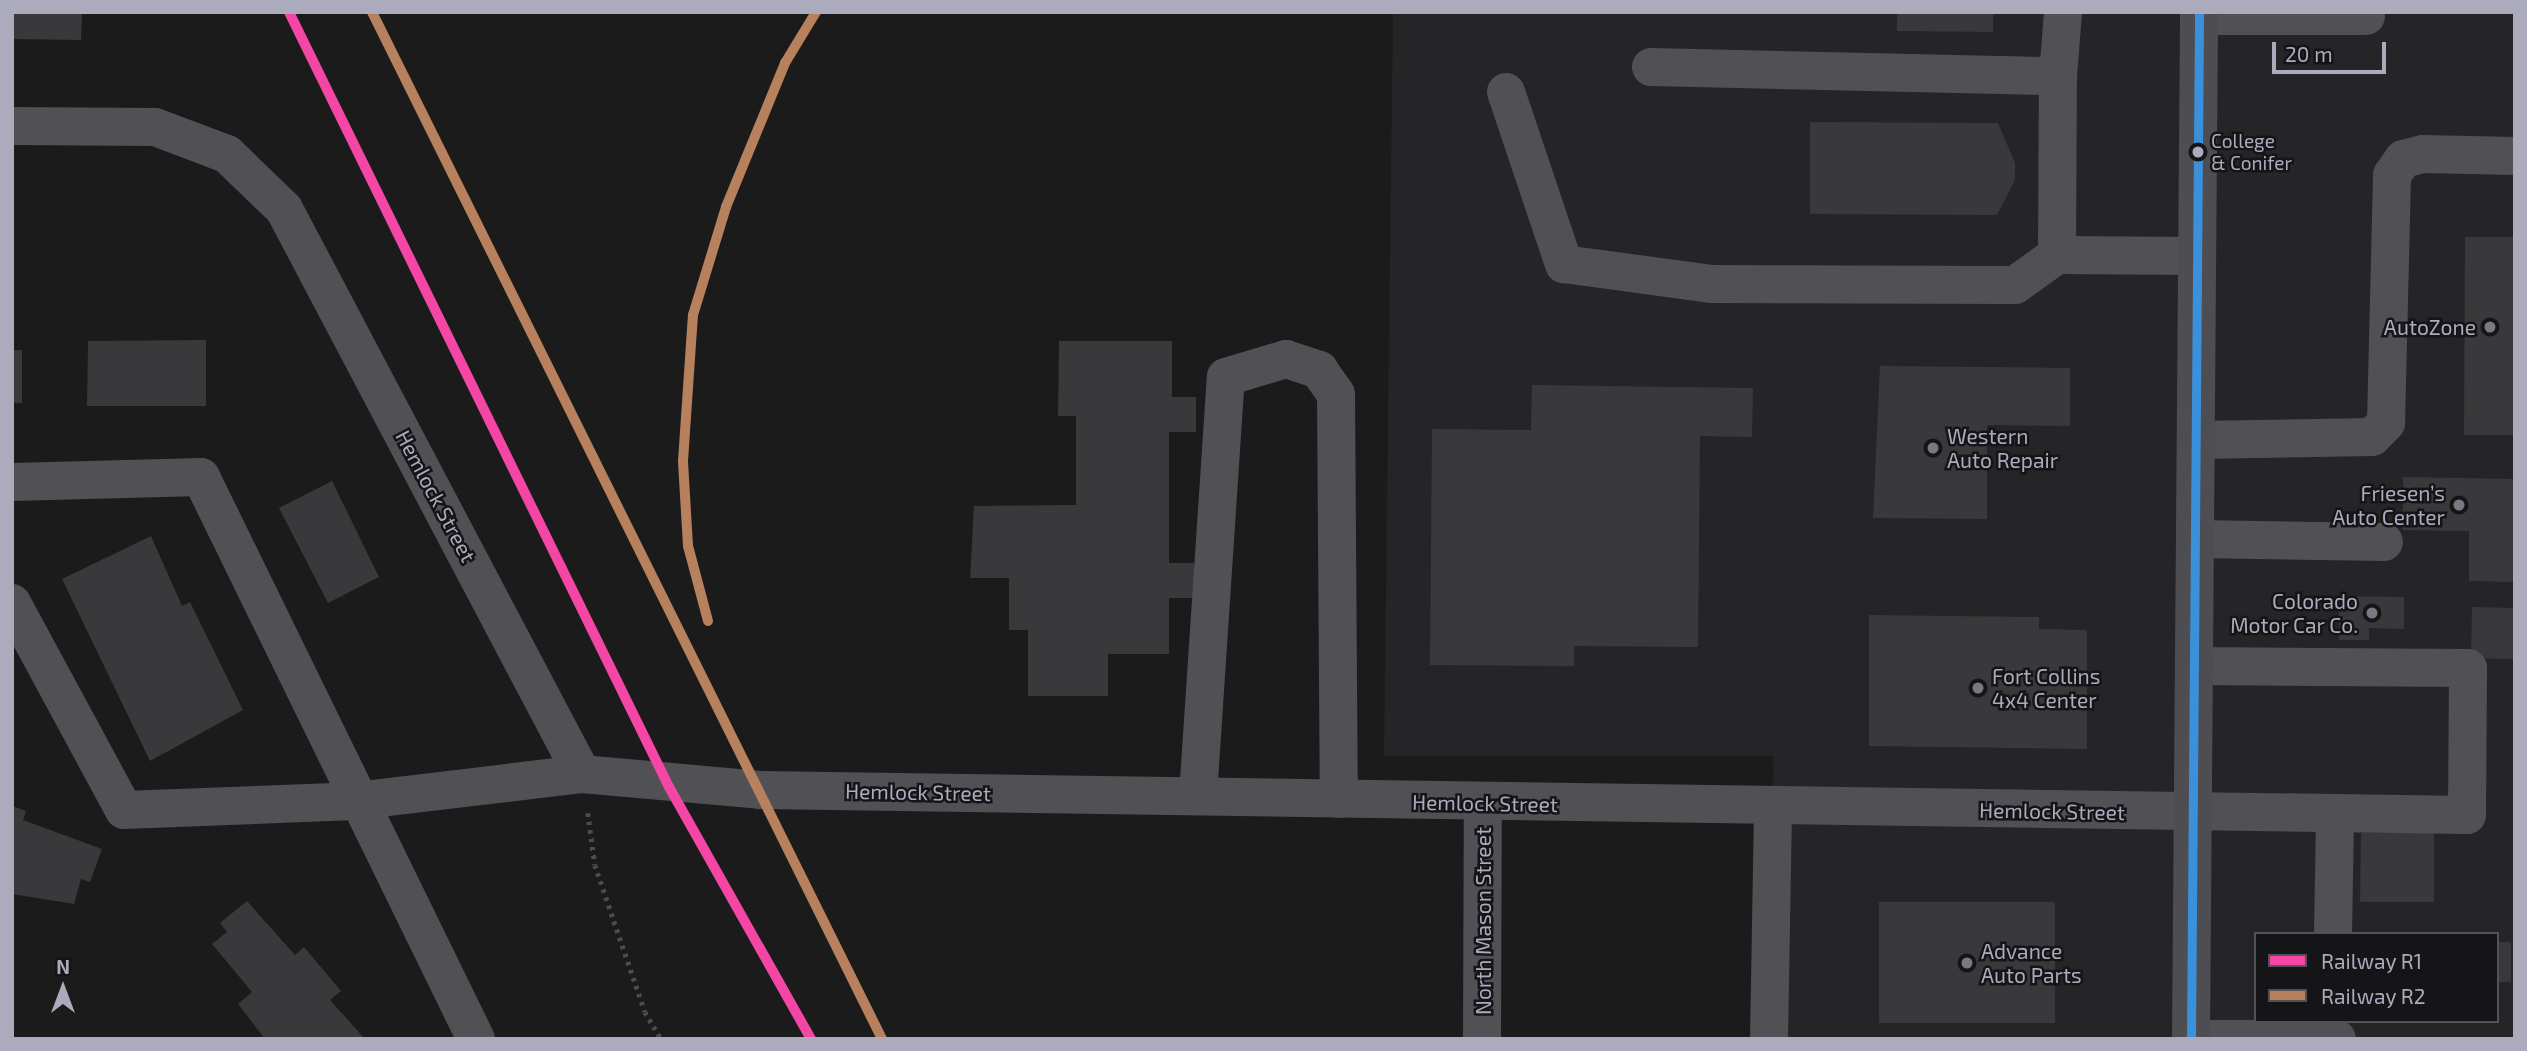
<!DOCTYPE html>
<meta charset="utf-8">
<style>
body{margin:0}
#map{position:relative;width:2527px;height:1051px;overflow:hidden;background:#1b1b1b;font-family:"Exo 2",sans-serif}
div>[style]{position:absolute}
[style*='--x']{left:calc(var(--x)*1px);top:calc(var(--y)*1px);width:calc(var(--w)*1px);rotate:calc(var(--a)*1deg)}
.built>*{inset:0;background:#252527}
.building>*{inset:0;background:#39383a}
.path>*{height:4.5px;margin-top:-2.25px;transform-origin:0;background:repeating-linear-gradient(90deg,#4c4c50 0 3.5px,transparent 0 8.5px)}
.minor>*{height:38px;margin:-19px;padding:0 19px;transform-origin:19px;border-radius:19px;background:#515155}
.highway>*{height:38px;margin:-19px;padding:0 19px;transform-origin:19px;border-radius:19px;background:#4e4d51}
.bus-1>*{height:9px;margin:-4.5px;padding:0 4.5px;transform-origin:4.5px;border-radius:4.5px;background:#3a90db}
.rail-1>*{height:10px;margin:-5px;padding:0 5px;transform-origin:5px;border-radius:5px;background:#f346a5}
.rail-2>*{height:10px;margin:-5px;padding:0 5px;transform-origin:5px;border-radius:5px;background:#b6815c}
.dots>*{width:19px;height:19px;translate:-50% -50%;box-sizing:border-box;border:4px solid #151517;border-radius:50%}
span{translate:-50% -50%;white-space:nowrap;text-align:center;line-height:1.15;-webkit-text-stroke:5px #151517;paint-order:stroke}
.bus-label{font-size:19px;color:#ababbd}
.left{translate:0 -50%;text-align:left}
.poi-label{font-size:21px;color:#ababbd}
.right{translate:-100% -50%;text-align:right}
.street-label{font-size:21px;color:#ababbd}
.frame{position:absolute;inset:0;border:14px solid #ababbd;pointer-events:none}
.legend{position:absolute;left:2254px;top:932px;width:245px;height:91px;box-sizing:border-box;background:#151517;border:2px solid #515159;margin:0;padding:9px 12px;list-style:none;font-size:21px;color:#ababbd}
.legend li{display:flex;align-items:center;gap:14px;height:35px}
.legend b{width:35px;border:2px solid #515159}
.north{position:absolute;left:28px;top:953px;width:70px;height:70px;-webkit-text-stroke:5px #151517;paint-order:stroke;rotate:0deg;font-size:19px;font-weight:700;line-height:28px;text-align:center;color:#ababbd}
.north::after{content:'';display:block;margin:auto;width:24px;height:32px;background:#ababbd;clip-path:polygon(50% 0,100% 100%,50% 72%,0 100%)}
.scale{position:absolute;left:2272px;top:42px;width:114px;height:32px;box-sizing:border-box;border:4px solid #ababbd;border-top:0;padding-left:9px;font-size:21px;line-height:24px;white-space:nowrap;color:#ababbd;-webkit-text-stroke:5px #151517;paint-order:stroke}
</style>
<div id="map">
<div class="built">
<div style="clip-path:polygon(evenodd,1393px 12px,2515px 12px,2515px 1039px,1772px 1039px,1773px 756px,1384px 756px,1393px 12px,2256px 934px,2497px 934px,2497px 1021px,2256px 1021px,2256px 934px)"></div>
</div>
<div class="building">
<div style="clip-path:polygon(12px 12px,82px 12px,81px 40px,12px 39px)"></div>
<div style="clip-path:polygon(1897px 12px,1993px 12px,1993px 32px,1897px 31px)"></div>
<div style="clip-path:polygon(1810px 122px,1998px 123px,2015px 163px,2015px 180px,1997px 215px,1810px 214px)"></div>
<div style="clip-path:polygon(2465px 237px,2515px 237px,2515px 435px,2464px 435px)"></div>
<div style="clip-path:polygon(206px 340px,206px 406px,87px 406px,88px 341px)"></div>
<div style="clip-path:polygon(1059px 341px,1172px 341px,1172px 397px,1196px 397px,1196px 432px,1169px 432px,1169px 563px,1194px 563px,1194px 598px,1169px 598px,1169px 654px,1108px 654px,1108px 696px,1028px 696px,1028px 630px,1009px 630px,1009px 578px,970px 578px,974px 506px,1076px 505px,1076px 416px,1058px 416px)"></div>
<div style="clip-path:polygon(12px 350px,22px 350px,22px 403px,12px 403px)"></div>
<div style="clip-path:polygon(1880px 366px,2070px 368px,2070px 426px,1987px 425px,1987px 519px,1873px 518px)"></div>
<div style="clip-path:polygon(1532px 385px,1753px 388px,1752px 437px,1700px 436px,1698px 647px,1574px 646px,1574px 666px,1430px 665px,1432px 429px,1531px 430px)"></div>
<div style="clip-path:polygon(2403px 477px,2515px 479px,2515px 582px,2469px 581px,2469px 531px,2403px 530px)"></div>
<div style="clip-path:polygon(332px 481px,379px 577px,328px 603px,279px 508px)"></div>
<div style="clip-path:polygon(151px 536px,182px 606px,190px 602px,243px 710px,150px 761px,62px 579px)"></div>
<div style="clip-path:polygon(2339px 596px,2404px 597px,2404px 629px,2369px 628px,2369px 640px,2339px 640px)"></div>
<div style="clip-path:polygon(2472px 607px,2515px 608px,2515px 659px,2471px 658px)"></div>
<div style="clip-path:polygon(1869px 615px,2039px 617px,2039px 629px,2087px 630px,2087px 749px,1869px 746px)"></div>
<div style="clip-path:polygon(12px 806px,26px 811px,23px 820px,102px 849px,90px 882px,81px 879px,74px 904px,12px 894px)"></div>
<div style="clip-path:polygon(2361px 833px,2434px 833px,2434px 902px,2360px 902px)"></div>
<div style="clip-path:polygon(247px 901px,295px 955px,304px 947px,341px 991px,330px 1000px,365px 1039px,265px 1039px,238px 1004px,252px 992px,212px 944px,227px 932px,220px 923px)"></div>
<div style="clip-path:polygon(1879px 902px,2055px 902px,2055px 1023px,1879px 1023px)"></div>
<div style="clip-path:polygon(2497px 942px,2511px 942px,2511px 982px,2497px 982px)"></div>
</div>
<div class="path">
<div style="--x:588;--y:813;--w:52;--a:82.3"></div>
<div style="--x:595;--y:865;--w:155;--a:71.2"></div>
<div style="--x:645;--y:1012;--w:31;--a:59"></div>
</div>
<div class="minor">
<div style="--x:2199;--y:16;--w:167;--a:0"></div>
<div style="--x:1651;--y:67;--w:407;--a:1.3"></div>
<div style="--x:2058;--y:76;--w:64;--a:-85.5"></div>
<div style="--x:1506;--y:92;--w:182;--a:71.4"></div>
<div style="--x:1564;--y:264;--w:148;--a:7.7"></div>
<div style="--x:1711;--y:284;--w:304;--a:0.2"></div>
<div style="--x:2015;--y:285;--w:52;--a:-35.5"></div>
<div style="--x:2057;--y:255;--w:179;--a:-89.7"></div>
<div style="--x:12;--y:126;--w:143;--a:0.4"></div>
<div style="--x:155;--y:127;--w:77;--a:20.6"></div>
<div style="--x:227;--y:154;--w:79;--a:44"></div>
<div style="--x:284;--y:209;--w:639;--a:62.19"></div>
<div style="--x:2057;--y:255;--w:140;--a:0.4"></div>
<div style="--x:2196;--y:440;--w:176;--a:-1"></div>
<div style="--x:2372;--y:437;--w:20;--a:-45"></div>
<div style="--x:2386;--y:423;--w:248;--a:-88.6"></div>
<div style="--x:2392;--y:175;--w:19;--a:-55"></div>
<div style="--x:2403;--y:159;--w:21;--a:-14"></div>
<div style="--x:2423;--y:154;--w:92;--a:1.2"></div>
<div style="--x:12;--y:482;--w:189;--a:-1.5"></div>
<div style="--x:201;--y:477;--w:626;--a:63.93"></div>
<div style="--x:2195;--y:539;--w:189;--a:0.9"></div>
<div style="--x:12;--y:603;--w:235;--a:61.6"></div>
<div style="--x:124;--y:810;--w:231;--a:-2.2"></div>
<div style="--x:355;--y:801;--w:229;--a:-6.8"></div>
<div style="--x:582;--y:774;--w:179;--a:5.1"></div>
<div style="--x:760;--y:790;--w:1707;--a:0.84"></div>
<div style="--x:2467;--y:815;--w:147;--a:-89.6"></div>
<div style="--x:2468;--y:668;--w:274;--a:-179.6"></div>
<div style="--x:1198;--y:796;--w:420;--a:-86.2"></div>
<div style="--x:1226;--y:377;--w:63;--a:-16.7"></div>
<div style="--x:1286;--y:359;--w:35;--a:18"></div>
<div style="--x:1319;--y:370;--w:29;--a:55"></div>
<div style="--x:1336;--y:394;--w:405;--a:89.6"></div>
<div style="--x:2333;--y:934;--w:119;--a:-89"></div>
<div style="--x:1482;--y:1039;--w:235;--a:-89.8"></div>
<div style="--x:1769;--y:1039;--w:231;--a:-89"></div>
<div style="--x:2191;--y:1039;--w:146;--a:0"></div>
</div>
<div class="highway">
<div style="--x:2191;--y:1039;--w:1027;--a:-89.55"></div>
</div>
<div class="bus-1">
<div style="--x:2191;--y:1039;--w:1027;--a:-89.55"></div>
</div>
<div class="rail-1">
<div style="--x:289;--y:12;--w:863;--a:63.88"></div>
<div style="--x:669;--y:787;--w:289;--a:60.6"></div>
</div>
<div class="rail-2">
<div style="--x:372;--y:12;--w:1147;--a:63.59"></div>
<div style="--x:708;--y:621;--w:78;--a:-104.9"></div>
<div style="--x:688;--y:546;--w:85;--a:-93.4"></div>
<div style="--x:683;--y:461;--w:146;--a:-86.1"></div>
<div style="--x:693;--y:315;--w:113;--a:-73"></div>
<div style="--x:726;--y:207;--w:156;--a:-67.7"></div>
<div style="--x:785;--y:63;--w:60;--a:-58.7"></div>
</div>
<div class="dots">
<div style="left:2198px;top:152px;background:#ababbd"></div>
<div style="left:2490px;top:327px;background:#797984"></div>
<div style="left:1933px;top:448px;background:#797984"></div>
<div style="left:2459px;top:505px;background:#797984"></div>
<div style="left:2372px;top:613px;background:#797984"></div>
<div style="left:1978px;top:688px;background:#797984"></div>
<div style="left:1967px;top:963px;background:#797984"></div>
</div>
<div class="bus-label">
<span class="left" style="left:2211px;top:152px">College<br>&amp; Conifer</span>
</div>
<div class="poi-label">
<span class="right" style="left:2476px;top:327px">AutoZone</span>
<span class="left" style="left:1947px;top:448px">Western<br>Auto Repair</span>
<span class="right" style="left:2445px;top:505px">Friesen’s<br>Auto Center</span>
<span class="right" style="left:2358px;top:613px">Colorado<br>Motor Car Co.</span>
<span class="left" style="left:1992px;top:688px">Fort Collins<br>4x4 Center</span>
<span class="left" style="left:1981px;top:963px">Advance<br>Auto Parts</span>
</div>
<div class="street-label">
<span style="left:436px;top:496px;rotate:62deg">Hemlock Street</span>
<span style="left:918px;top:792px;rotate:1deg">Hemlock Street</span>
<span style="left:1485px;top:803px;rotate:1deg">Hemlock Street</span>
<span style="left:2052px;top:811px;rotate:1deg">Hemlock Street</span>
<span style="left:1483px;top:921px;rotate:-90deg">North Mason Street</span>
</div>
<div class="frame"></div>
<ul class="legend">
<li><b style="height:9px;background:#f346a5"></b>Railway R1</li>
<li><b style="height:9px;background:#b6815c"></b>Railway R2</li>
</ul>
<div class="north">N</div>
<div class="scale">20 m</div>
</div>
